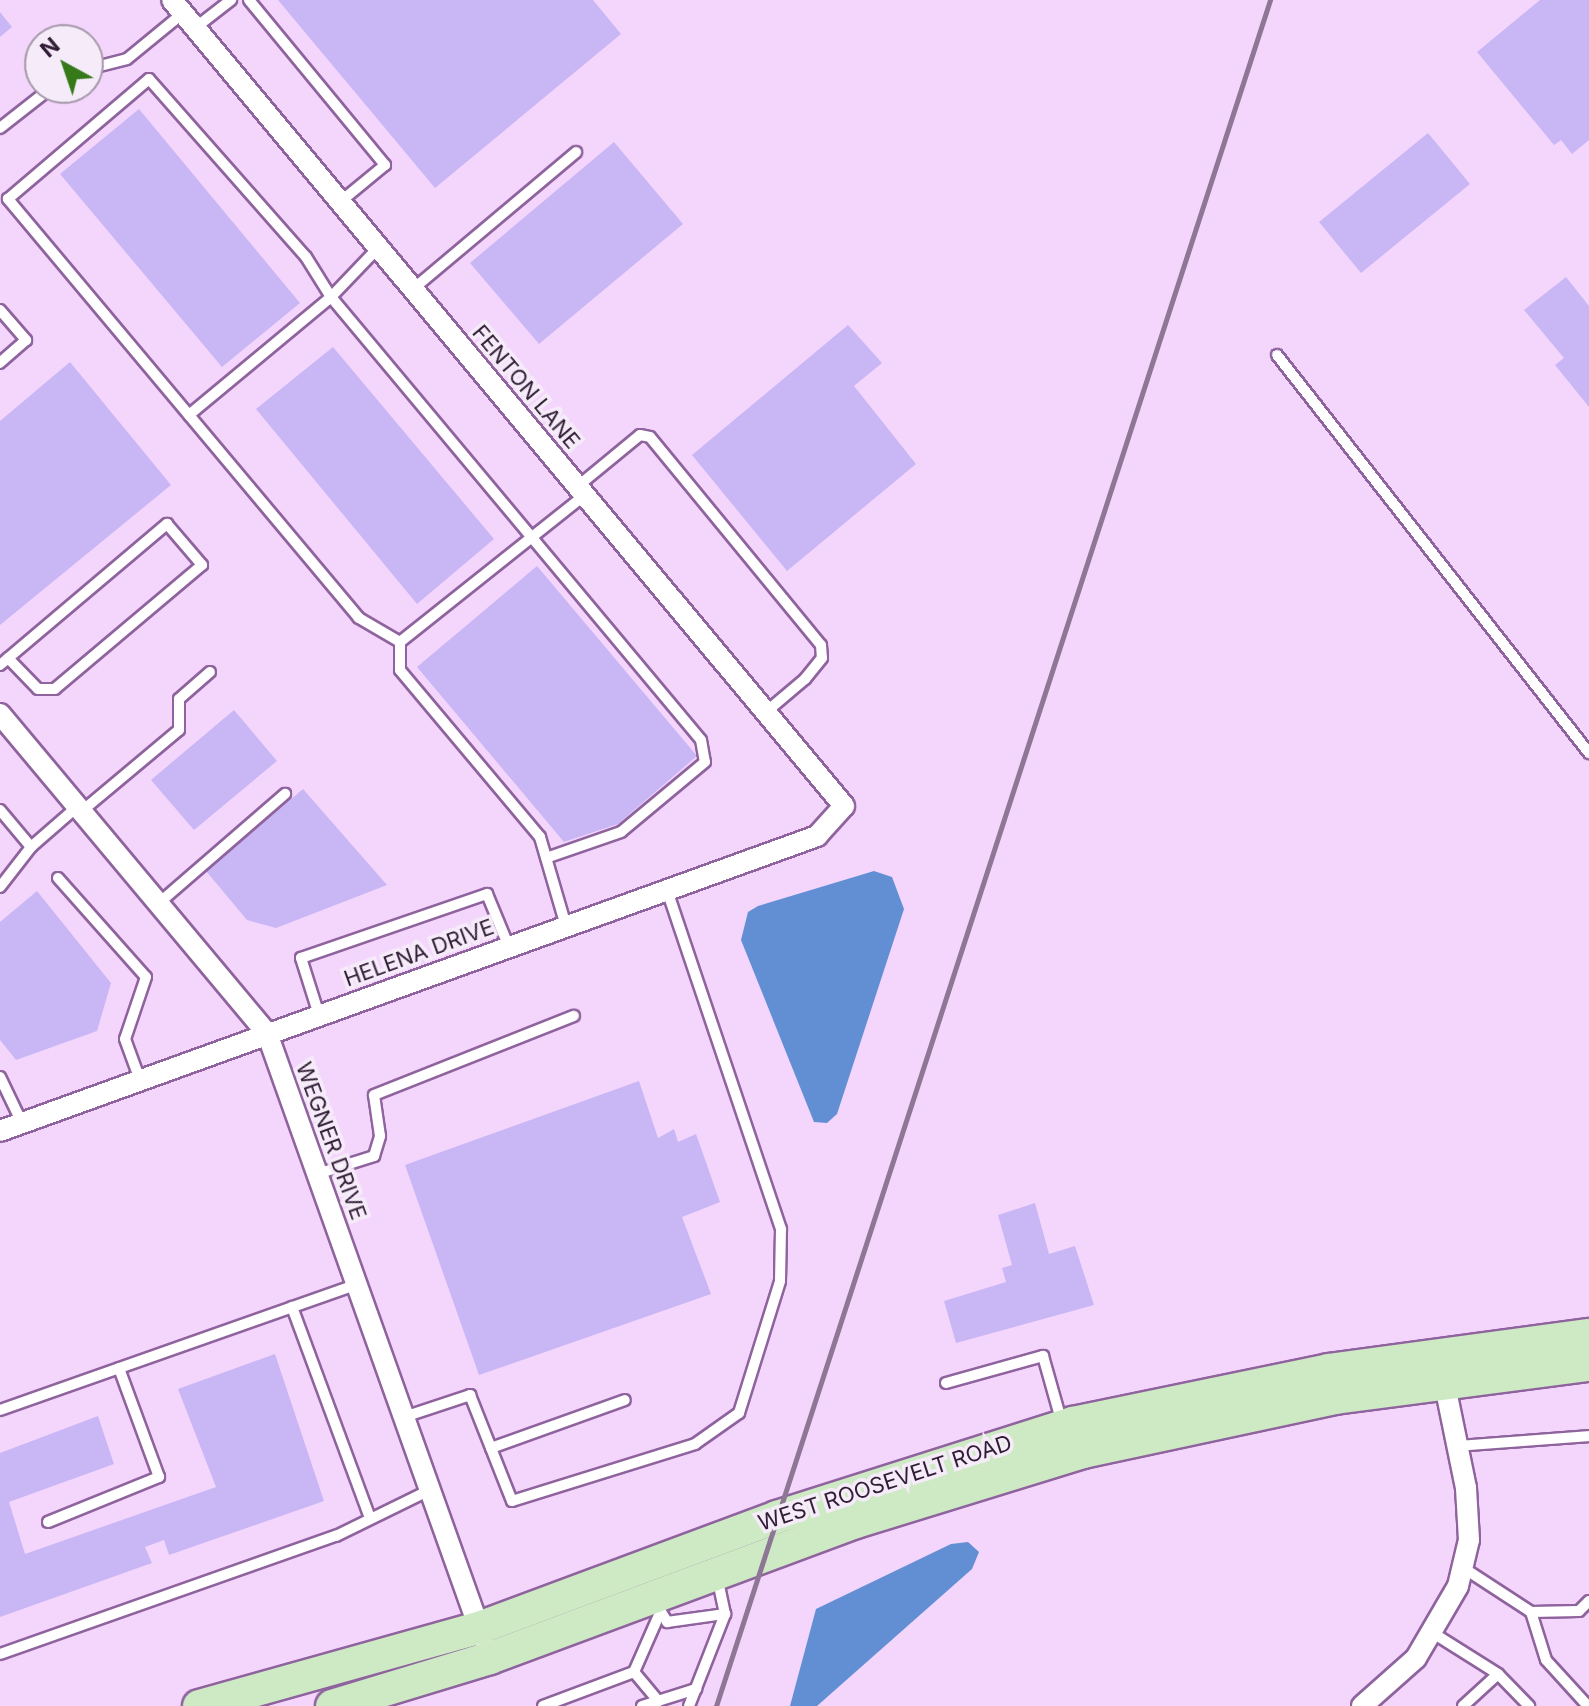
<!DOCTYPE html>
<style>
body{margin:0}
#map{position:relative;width:1589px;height:1706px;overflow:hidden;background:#f4d6fd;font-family:Inter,sans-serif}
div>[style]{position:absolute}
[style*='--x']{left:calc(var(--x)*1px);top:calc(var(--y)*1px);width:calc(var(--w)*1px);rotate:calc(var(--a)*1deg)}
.water>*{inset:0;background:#628fd3}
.building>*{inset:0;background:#c9b6f5}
.roads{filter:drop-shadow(2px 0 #8f639d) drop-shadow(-2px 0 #8f639d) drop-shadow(0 2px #8f639d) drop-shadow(0 -2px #8f639d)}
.service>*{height:10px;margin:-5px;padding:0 5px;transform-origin:5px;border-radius:5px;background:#fff}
.minor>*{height:20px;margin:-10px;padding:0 10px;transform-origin:10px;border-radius:10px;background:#fff}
.primary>*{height:32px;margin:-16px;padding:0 16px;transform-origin:16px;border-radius:16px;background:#ceeac5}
.rail>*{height:5px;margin:-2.5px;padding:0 2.5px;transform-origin:2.5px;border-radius:2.5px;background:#8e7695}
span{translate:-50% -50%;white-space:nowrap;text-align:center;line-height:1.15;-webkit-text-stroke:7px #f6ecf9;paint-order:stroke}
.street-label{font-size:22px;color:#301d35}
.north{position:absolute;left:24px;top:24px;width:80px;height:80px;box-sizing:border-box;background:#f6ecf9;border:2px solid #a799ab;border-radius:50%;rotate:320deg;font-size:22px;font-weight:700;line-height:32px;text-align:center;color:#301d35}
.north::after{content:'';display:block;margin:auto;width:28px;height:36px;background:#367919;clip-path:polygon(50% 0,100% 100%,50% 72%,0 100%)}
</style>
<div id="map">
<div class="water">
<div style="clip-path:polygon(874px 871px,892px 877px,904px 909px,837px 1114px,827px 1123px,814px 1122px,741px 940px,748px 912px,758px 906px)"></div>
<div style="clip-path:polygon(968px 1542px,979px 1552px,972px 1569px,817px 1706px,790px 1706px,816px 1609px,951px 1544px)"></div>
</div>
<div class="building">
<div style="clip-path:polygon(278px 0,593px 0,621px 34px,435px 188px)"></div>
<div style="clip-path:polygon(1540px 0,1589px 0,1589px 140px,1572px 154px,1561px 140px,1554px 145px,1477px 52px)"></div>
<div style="clip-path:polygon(0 12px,12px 27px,0 37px)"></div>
<div style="clip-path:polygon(139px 109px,300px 303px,222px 367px,60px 174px)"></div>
<div style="clip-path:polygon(1428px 133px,1470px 184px,1361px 273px,1319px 222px)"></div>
<div style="clip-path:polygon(614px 142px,683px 224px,539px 344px,470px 263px)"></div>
<div style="clip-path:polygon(1566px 277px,1589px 306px,1589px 407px,1555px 365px,1564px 358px,1524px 310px)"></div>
<div style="clip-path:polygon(848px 325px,882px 363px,854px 386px,916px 464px,787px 571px,692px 455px)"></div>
<div style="clip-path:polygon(333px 347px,494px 539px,417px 604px,256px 409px)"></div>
<div style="clip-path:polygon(70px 362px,171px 485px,0 625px,0 421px)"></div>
<div style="clip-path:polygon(537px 566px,697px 756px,618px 824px,564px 842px,417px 667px)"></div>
<div style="clip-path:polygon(234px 710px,277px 761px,194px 830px,151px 780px)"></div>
<div style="clip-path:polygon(303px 789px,387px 885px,276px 928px,247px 920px,206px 871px)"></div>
<div style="clip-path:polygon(37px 891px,111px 983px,97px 1031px,16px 1060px,0 1040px,0 922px)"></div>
<div style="clip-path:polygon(639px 1081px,658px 1138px,674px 1129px,678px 1142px,696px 1134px,720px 1202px,682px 1217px,711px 1294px,479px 1375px,405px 1165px)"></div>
<div style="clip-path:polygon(1035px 1203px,1049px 1254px,1075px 1246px,1094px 1305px,956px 1343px,944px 1301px,1006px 1282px,1002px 1268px,1012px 1265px,998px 1215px)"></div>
<div style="clip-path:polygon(275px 1354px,324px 1501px,169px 1555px,164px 1540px,145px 1547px,152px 1563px,0 1617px,0 1453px,98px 1416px,114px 1464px,9px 1502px,25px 1554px,216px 1487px,178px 1389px)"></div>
</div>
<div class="roads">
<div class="service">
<div style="--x:249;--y:0;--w:214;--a:50.5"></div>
<div style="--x:385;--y:165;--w:58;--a:140.6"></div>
<div style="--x:195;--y:28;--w:46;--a:-37.9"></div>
<div style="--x:88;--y:69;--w:40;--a:-14.4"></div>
<div style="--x:127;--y:59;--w:72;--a:-39.4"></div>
<div style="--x:0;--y:128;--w:65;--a:-38.1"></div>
<div style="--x:413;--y:289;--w:213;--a:-40"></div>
<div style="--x:0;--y:310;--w:40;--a:49"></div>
<div style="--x:26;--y:340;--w:35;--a:139"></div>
<div style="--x:1277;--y:355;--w:506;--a:51.91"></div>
<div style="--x:189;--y:415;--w:185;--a:-39.7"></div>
<div style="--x:331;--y:297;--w:68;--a:-46.2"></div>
<div style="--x:578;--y:486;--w:80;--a:-39.4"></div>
<div style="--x:640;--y:435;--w:10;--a:11"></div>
<div style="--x:650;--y:437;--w:269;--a:50.6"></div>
<div style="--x:821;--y:645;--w:13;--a:86"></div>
<div style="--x:822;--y:658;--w:27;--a:129"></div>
<div style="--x:805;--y:679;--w:51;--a:139.8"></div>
<div style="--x:400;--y:642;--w:48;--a:-149.7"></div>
<div style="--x:359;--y:618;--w:547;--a:-129.95"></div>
<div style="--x:8;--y:199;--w:185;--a:-40.4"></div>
<div style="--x:149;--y:79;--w:237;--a:48.6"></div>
<div style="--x:306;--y:257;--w:47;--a:58"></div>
<div style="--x:331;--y:297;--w:577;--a:50.13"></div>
<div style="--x:701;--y:740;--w:22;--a:80"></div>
<div style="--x:705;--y:762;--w:109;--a:140.2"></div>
<div style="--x:621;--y:832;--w:79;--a:160.9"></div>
<div style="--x:0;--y:665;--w:219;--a:-40.2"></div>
<div style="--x:167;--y:524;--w:54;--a:49.5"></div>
<div style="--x:202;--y:565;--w:192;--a:139.9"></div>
<div style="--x:55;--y:689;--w:17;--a:180"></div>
<div style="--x:38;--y:689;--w:43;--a:-134.1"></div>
<div style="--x:0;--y:810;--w:48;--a:50"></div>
<div style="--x:82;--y:811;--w:126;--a:-39.9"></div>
<div style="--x:179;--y:730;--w:31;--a:-90"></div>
<div style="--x:179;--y:699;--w:41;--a:-41.1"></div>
<div style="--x:58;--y:878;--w:132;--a:48.4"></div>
<div style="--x:146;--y:977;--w:65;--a:108.7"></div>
<div style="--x:125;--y:1039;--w:44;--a:69.9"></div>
<div style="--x:0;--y:887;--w:51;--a:-52.2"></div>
<div style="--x:31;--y:847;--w:62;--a:-41.1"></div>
<div style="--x:159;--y:903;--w:167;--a:-40.9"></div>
<div style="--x:566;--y:926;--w:93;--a:-106.3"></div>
<div style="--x:540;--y:837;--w:218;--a:-130"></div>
<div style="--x:400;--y:670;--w:28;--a:-90"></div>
<div style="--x:400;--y:642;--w:236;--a:-38.5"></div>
<div style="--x:319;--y:1015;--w:60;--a:-107.5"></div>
<div style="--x:301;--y:958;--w:197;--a:-19"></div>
<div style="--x:487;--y:894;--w:57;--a:67.5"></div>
<div style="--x:0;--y:1077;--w:51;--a:64.4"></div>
<div style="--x:317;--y:1174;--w:60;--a:-17.5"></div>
<div style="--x:374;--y:1156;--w:21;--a:-73"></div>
<div style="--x:380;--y:1136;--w:41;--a:-98.3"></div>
<div style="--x:374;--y:1095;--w:215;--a:-21.6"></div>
<div style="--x:292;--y:1307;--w:222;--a:69.7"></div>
<div style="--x:946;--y:1383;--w:101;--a:-15.6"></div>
<div style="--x:1043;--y:1356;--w:70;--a:74.2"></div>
<div style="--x:0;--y:1410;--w:379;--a:-19.4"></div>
<div style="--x:404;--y:1417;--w:70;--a:-18.4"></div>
<div style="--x:470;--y:1395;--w:114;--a:68.4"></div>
<div style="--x:512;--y:1501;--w:192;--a:-17.3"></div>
<div style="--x:695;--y:1444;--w:54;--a:-35.2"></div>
<div style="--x:739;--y:1413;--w:138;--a:-72.7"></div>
<div style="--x:780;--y:1281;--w:52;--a:-88.9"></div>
<div style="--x:781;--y:1229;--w:358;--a:-108.6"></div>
<div style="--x:1457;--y:1446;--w:132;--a:-4.3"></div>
<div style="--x:491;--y:1448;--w:142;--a:-19.7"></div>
<div style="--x:48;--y:1522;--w:120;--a:-22.1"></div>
<div style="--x:159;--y:1477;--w:116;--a:-110.2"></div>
<div style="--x:1462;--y:1567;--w:82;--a:33.1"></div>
<div style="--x:1531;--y:1612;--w:48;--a:-1.2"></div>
<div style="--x:1579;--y:1611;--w:14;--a:-45"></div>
<div style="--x:654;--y:1600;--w:26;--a:59"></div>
<div style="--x:667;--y:1622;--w:59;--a:-7.9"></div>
<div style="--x:1531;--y:1612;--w:50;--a:72.6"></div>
<div style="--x:1546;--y:1660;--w:62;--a:47.6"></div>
<div style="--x:1433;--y:1633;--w:77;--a:32.2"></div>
<div style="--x:1498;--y:1674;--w:45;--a:45.9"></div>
<div style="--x:0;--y:1654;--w:356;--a:-19.4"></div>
<div style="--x:336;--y:1536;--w:105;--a:-26.1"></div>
<div style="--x:634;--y:1672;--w:62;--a:-66.3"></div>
<div style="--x:543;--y:1706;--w:97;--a:-20.5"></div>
<div style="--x:634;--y:1672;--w:38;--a:50"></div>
<div style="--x:642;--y:1706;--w:57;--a:-17.5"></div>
<div style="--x:689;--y:1706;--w:99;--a:-68.6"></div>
<div style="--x:725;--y:1614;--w:38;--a:-102"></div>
<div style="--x:1463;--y:1706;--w:47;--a:-42.4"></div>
</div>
<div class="minor">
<div style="--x:0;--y:714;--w:416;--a:50.1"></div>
<div style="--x:267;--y:1033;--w:643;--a:70.38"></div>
<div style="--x:0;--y:1131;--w:869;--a:-19.85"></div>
<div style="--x:817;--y:836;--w:40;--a:-48"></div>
<div style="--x:844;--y:806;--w:1049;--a:-129.82"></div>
<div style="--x:1362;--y:1706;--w:72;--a:-41.6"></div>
<div style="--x:1416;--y:1658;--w:83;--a:-59.7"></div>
<div style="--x:1458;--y:1586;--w:47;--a:-76.6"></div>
<div style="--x:1469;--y:1540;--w:52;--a:-93.3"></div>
<div style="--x:1466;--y:1488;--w:114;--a:-101.6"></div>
</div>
<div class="primary">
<div style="--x:199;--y:1706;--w:291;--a:-15.6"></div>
<div style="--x:479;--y:1628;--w:318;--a:-20.4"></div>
<div style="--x:777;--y:1517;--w:311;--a:-17.6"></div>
<div style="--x:1073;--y:1423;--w:261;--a:-11.7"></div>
<div style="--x:1329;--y:1370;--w:262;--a:-7.7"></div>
<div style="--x:332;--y:1706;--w:165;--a:-16.9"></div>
<div style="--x:490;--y:1658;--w:390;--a:-20.4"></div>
<div style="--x:856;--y:1522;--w:238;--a:-17.1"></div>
<div style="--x:1083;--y:1452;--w:257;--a:-12.1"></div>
<div style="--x:1334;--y:1398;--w:257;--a:-7.4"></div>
</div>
</div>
<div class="rail">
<div style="--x:716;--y:1706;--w:1794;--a:-72.01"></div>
</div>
<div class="street-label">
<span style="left:526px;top:387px;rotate:50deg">FENTON LANE</span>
<span style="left:419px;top:953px;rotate:-20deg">HELENA DRIVE</span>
<span style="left:331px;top:1141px;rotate:70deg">WEGNER DRIVE</span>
<span style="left:885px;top:1483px;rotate:-18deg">WEST ROOSEVELT ROAD</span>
</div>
<div class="north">N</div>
</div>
